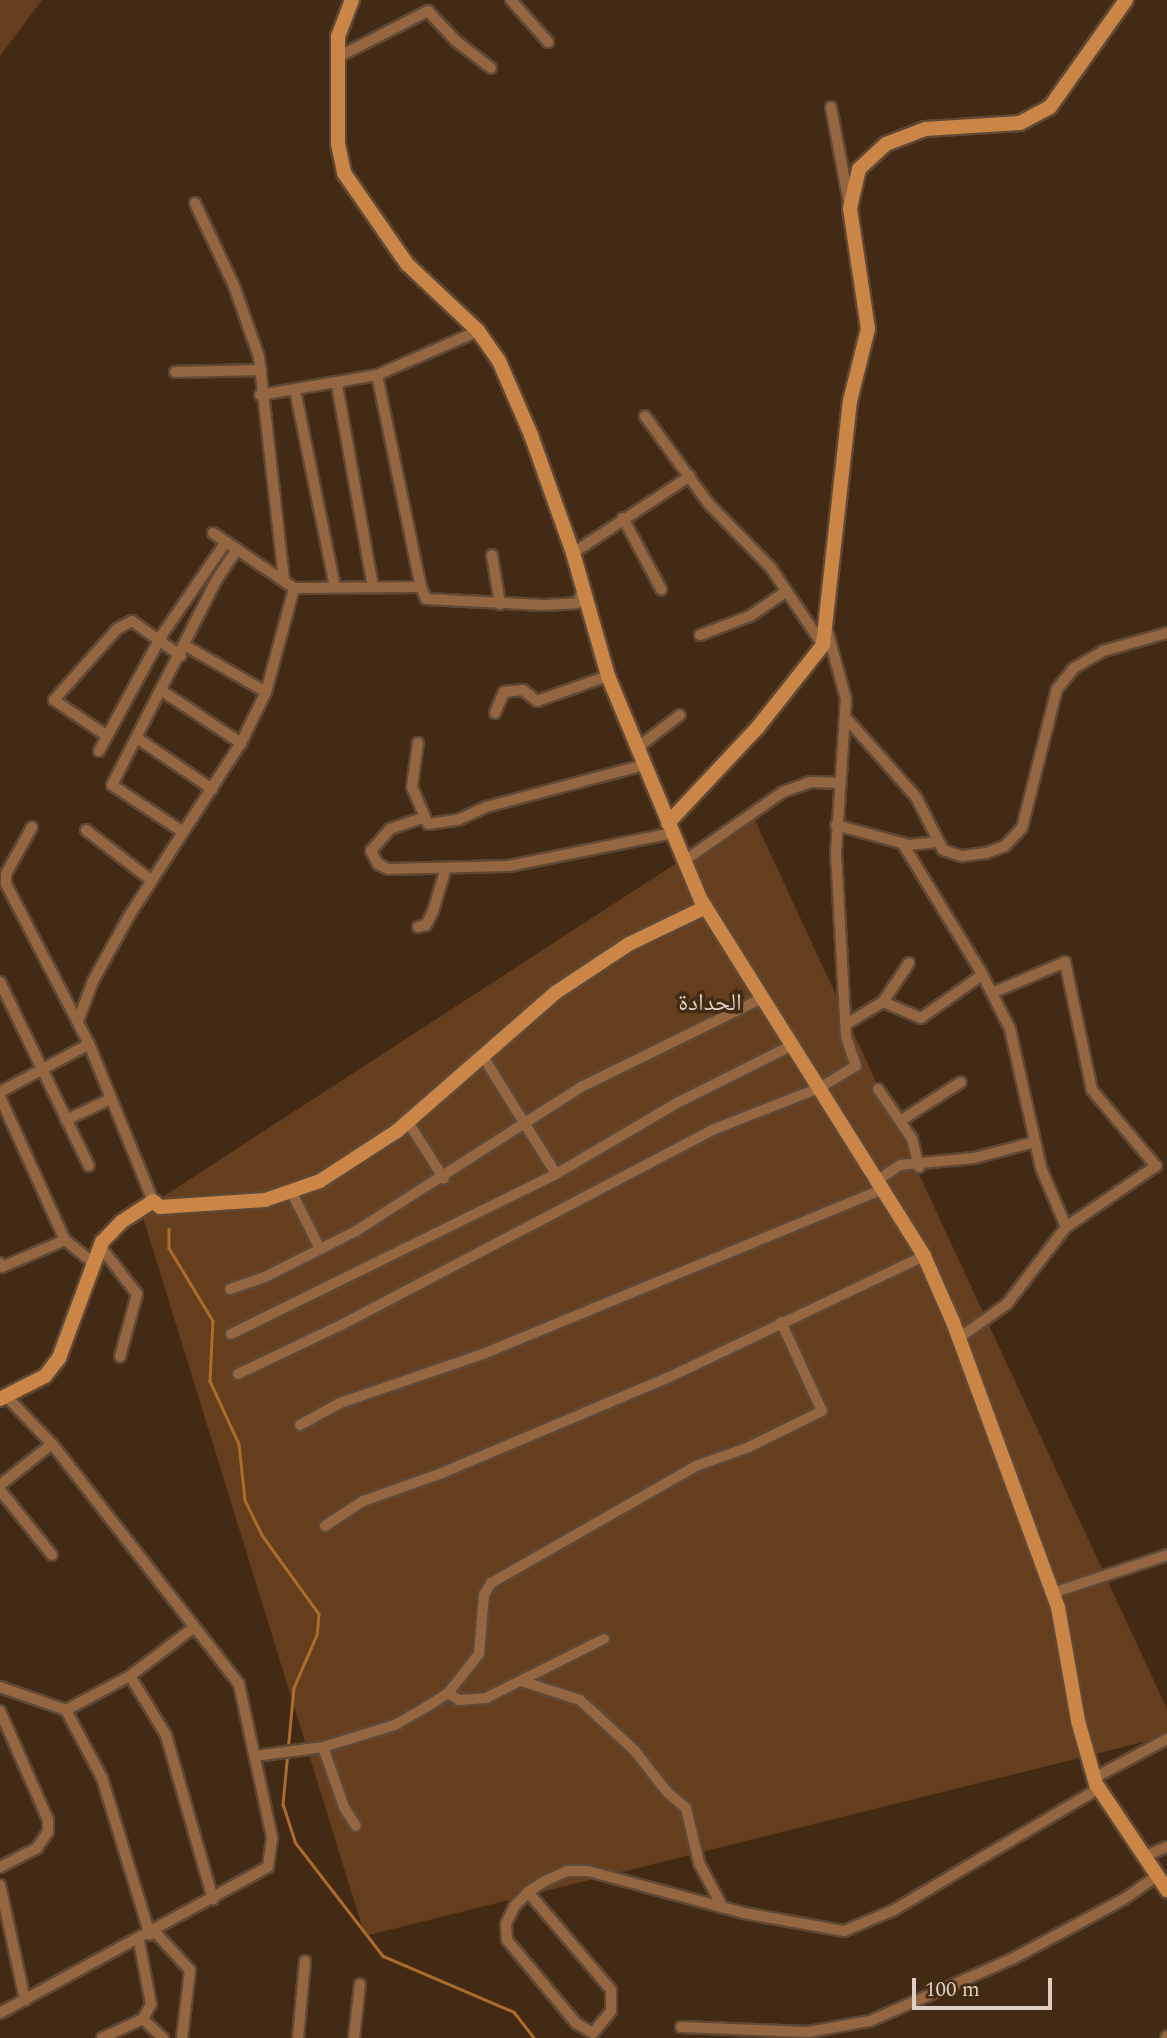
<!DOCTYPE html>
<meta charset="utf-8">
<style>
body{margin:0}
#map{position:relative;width:1167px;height:2038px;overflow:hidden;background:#432a15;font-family:Spectral,"Noto Naskh Arabic",serif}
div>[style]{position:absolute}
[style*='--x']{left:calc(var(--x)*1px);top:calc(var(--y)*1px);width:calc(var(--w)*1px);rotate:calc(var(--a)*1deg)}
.green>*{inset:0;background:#653f1d}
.stream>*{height:2.5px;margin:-1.25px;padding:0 1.25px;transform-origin:1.25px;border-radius:1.25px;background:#ad6c2e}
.roads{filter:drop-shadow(2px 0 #5f4834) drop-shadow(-2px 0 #5f4834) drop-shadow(0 2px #5f4834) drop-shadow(0 -2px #5f4834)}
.street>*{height:10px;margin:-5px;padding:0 5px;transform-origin:5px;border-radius:5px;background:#946742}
.secondary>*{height:14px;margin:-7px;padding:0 7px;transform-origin:7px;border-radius:7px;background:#cb8546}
span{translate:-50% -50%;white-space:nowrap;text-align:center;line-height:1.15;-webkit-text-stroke:7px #432a15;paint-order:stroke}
.neighbourhood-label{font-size:24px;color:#dfcfc3}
.scale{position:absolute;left:912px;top:1978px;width:140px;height:32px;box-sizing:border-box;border:4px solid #dfcfc3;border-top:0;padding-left:9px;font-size:21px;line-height:24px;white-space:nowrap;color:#dfcfc3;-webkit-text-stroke:5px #432a15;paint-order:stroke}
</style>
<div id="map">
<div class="green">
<div style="clip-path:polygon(0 0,42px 0,0 56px)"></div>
<div style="clip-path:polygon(752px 814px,1167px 1709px,1167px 1736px,365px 1936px,141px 1211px)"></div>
</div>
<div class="stream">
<div style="--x:169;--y:1229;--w:19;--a:90"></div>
<div style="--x:169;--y:1248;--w:85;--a:58.9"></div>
<div style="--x:213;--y:1321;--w:60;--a:92.9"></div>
<div style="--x:210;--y:1381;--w:69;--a:65.3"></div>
<div style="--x:239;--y:1444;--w:56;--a:83.9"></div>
<div style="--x:245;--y:1500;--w:39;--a:64"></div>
<div style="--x:262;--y:1535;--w:97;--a:54.2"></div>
<div style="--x:319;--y:1614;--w:21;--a:95"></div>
<div style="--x:317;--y:1635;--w:58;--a:113.5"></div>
<div style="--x:294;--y:1688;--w:117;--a:95.4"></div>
<div style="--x:283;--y:1804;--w:40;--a:72"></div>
<div style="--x:295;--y:1842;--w:144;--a:52.3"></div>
<div style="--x:383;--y:1956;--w:142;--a:23.1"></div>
<div style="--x:514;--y:2012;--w:33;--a:52"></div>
</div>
<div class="roads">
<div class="street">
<div style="--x:511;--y:0;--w:56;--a:48.6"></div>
<div style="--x:338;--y:57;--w:101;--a:-27.1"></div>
<div style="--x:428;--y:11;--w:41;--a:47"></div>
<div style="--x:456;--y:41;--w:44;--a:37.6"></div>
<div style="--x:831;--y:107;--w:98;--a:79.4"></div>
<div style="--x:195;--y:203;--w:92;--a:64.8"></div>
<div style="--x:234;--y:286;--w:75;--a:70.6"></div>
<div style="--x:259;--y:357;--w:224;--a:83.6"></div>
<div style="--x:175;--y:372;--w:86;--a:-1.3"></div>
<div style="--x:377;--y:375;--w:217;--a:78.3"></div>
<div style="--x:337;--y:385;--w:205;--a:79.9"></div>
<div style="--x:295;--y:390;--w:201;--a:78.5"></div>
<div style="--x:260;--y:395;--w:119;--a:-9.7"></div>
<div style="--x:377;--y:375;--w:110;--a:-23.5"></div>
<div style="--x:645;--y:416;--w:107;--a:54.1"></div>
<div style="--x:708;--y:503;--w:91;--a:45.9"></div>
<div style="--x:771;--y:568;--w:93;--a:56"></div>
<div style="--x:623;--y:518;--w:81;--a:61.8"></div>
<div style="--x:213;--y:533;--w:98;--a:34.2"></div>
<div style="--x:294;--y:588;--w:127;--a:-0.5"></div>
<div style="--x:421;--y:587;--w:13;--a:67"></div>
<div style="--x:426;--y:599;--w:117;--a:2.9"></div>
<div style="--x:543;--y:605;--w:34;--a:-3"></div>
<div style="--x:577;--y:603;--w:9;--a:-63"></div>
<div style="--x:573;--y:553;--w:140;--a:-33.3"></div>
<div style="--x:492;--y:555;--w:50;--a:80.7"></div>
<div style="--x:700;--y:635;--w:53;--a:-20.8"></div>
<div style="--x:750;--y:616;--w:41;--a:-34.1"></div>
<div style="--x:186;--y:646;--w:92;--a:29.9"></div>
<div style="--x:162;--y:691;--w:95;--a:33.4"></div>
<div style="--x:495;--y:713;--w:23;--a:-67"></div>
<div style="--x:504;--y:692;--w:19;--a:-6"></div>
<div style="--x:523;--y:690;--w:18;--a:38"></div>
<div style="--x:537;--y:701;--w:75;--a:-19.4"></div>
<div style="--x:847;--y:719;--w:104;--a:48.5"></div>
<div style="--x:916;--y:797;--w:59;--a:63"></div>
<div style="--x:943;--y:850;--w:20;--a:18"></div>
<div style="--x:962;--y:856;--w:24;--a:-7"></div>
<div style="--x:986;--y:853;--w:20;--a:-20"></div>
<div style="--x:1005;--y:846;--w:25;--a:-47"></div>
<div style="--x:1022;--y:828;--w:143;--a:-75.9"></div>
<div style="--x:1057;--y:689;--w:27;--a:-51"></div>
<div style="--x:1074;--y:668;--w:34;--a:-30"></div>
<div style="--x:1103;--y:651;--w:66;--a:-15.7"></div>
<div style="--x:107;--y:736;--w:64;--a:-145.8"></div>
<div style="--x:54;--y:700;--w:95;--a:-48.4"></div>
<div style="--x:117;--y:629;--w:17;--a:-28"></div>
<div style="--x:132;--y:621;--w:60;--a:35.5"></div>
<div style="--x:137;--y:738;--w:91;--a:34.2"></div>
<div style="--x:418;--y:743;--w:44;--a:97.8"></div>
<div style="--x:412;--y:787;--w:40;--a:66.6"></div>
<div style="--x:428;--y:824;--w:30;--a:-8"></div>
<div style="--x:458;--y:820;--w:31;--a:-25"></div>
<div style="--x:486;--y:807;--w:163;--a:-14.9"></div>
<div style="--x:637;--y:748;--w:54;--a:-37.5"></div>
<div style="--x:99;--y:751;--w:132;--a:-61.5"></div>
<div style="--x:162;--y:635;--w:113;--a:-55.5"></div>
<div style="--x:425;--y:817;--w:37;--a:161"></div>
<div style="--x:390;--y:829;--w:29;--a:131"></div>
<div style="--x:371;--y:851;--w:15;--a:62"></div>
<div style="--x:378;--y:864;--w:11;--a:27"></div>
<div style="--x:388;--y:869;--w:121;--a:-1.4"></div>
<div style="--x:509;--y:866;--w:167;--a:-11.4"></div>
<div style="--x:836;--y:825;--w:76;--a:15.3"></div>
<div style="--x:909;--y:845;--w:28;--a:-6"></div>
<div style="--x:32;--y:827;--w:54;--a:119"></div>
<div style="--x:6;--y:874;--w:10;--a:90"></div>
<div style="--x:6;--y:884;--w:180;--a:62.6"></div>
<div style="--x:89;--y:1044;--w:170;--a:67.8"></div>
<div style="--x:86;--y:830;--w:83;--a:37.7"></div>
<div style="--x:183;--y:832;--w:85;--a:-146.5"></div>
<div style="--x:112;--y:785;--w:231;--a:-63"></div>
<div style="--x:217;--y:579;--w:36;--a:-56"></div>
<div style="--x:903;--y:844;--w:148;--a:58.6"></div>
<div style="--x:980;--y:970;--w:66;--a:63"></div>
<div style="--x:1010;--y:1029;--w:142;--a:77.4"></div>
<div style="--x:1041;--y:1168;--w:64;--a:67"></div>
<div style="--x:684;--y:861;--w:121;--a:-34.9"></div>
<div style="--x:783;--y:792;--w:30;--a:-20"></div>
<div style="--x:811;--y:782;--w:29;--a:2"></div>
<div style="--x:418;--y:927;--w:8;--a:-14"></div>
<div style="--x:426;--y:925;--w:16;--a:-63"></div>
<div style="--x:433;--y:911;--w:45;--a:-73.2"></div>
<div style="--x:0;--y:982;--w:204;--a:64.2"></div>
<div style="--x:883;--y:1002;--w:47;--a:-56.3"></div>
<div style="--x:78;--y:1021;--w:43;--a:-69.4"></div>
<div style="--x:93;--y:981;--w:74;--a:-61"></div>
<div style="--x:129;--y:916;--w:206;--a:-57.1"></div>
<div style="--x:241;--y:743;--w:57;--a:-63.9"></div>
<div style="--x:266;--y:692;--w:108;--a:-74.9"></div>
<div style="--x:848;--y:1023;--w:41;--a:-31"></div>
<div style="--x:883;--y:1002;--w:41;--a:22.8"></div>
<div style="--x:921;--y:1018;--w:75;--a:-35.2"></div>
<div style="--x:482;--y:1055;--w:140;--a:58.1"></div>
<div style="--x:878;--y:1089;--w:60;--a:55.8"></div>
<div style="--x:912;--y:1139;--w:29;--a:76"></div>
<div style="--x:0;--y:1092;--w:101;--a:-28.3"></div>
<div style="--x:0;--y:1097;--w:157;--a:65.6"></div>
<div style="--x:65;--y:1240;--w:36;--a:39"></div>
<div style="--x:66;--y:1120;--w:49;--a:-25.5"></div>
<div style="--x:900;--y:1121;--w:72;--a:-32.6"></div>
<div style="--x:408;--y:1122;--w:67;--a:57.7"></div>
<div style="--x:875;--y:1182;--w:30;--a:-34"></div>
<div style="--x:900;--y:1165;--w:74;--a:-5.4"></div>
<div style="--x:974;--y:1158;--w:63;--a:-14.7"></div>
<div style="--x:292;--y:1193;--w:63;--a:63.4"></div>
<div style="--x:100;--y:1246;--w:61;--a:52.4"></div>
<div style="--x:137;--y:1294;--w:65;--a:105.1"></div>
<div style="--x:0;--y:1263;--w:4;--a:63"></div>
<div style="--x:2;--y:1267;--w:69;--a:-23.2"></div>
<div style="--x:230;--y:1289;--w:37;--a:-19"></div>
<div style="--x:265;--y:1277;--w:102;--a:-26.8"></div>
<div style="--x:356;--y:1231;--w:269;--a:-32.6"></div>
<div style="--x:583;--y:1086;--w:200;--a:-26.1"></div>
<div style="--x:231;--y:1334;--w:362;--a:-26.2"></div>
<div style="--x:556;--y:1174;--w:140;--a:-30.4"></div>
<div style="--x:677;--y:1103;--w:130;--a:-26.6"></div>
<div style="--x:959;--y:1338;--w:59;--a:-35.3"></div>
<div style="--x:1007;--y:1304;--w:97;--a:-52.5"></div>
<div style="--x:1066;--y:1227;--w:109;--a:-34.1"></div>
<div style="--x:1156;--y:1166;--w:99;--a:-130.1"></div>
<div style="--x:1092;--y:1090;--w:131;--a:-101.9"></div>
<div style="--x:1065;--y:962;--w:79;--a:157"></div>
<div style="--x:238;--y:1374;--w:114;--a:-25.4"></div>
<div style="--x:341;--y:1325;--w:419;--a:-27.7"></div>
<div style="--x:712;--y:1130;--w:115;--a:-21.4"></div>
<div style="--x:819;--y:1088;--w:43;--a:-30.7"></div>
<div style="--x:856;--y:1066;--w:31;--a:-109"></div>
<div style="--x:846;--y:1037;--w:184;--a:-93.1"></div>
<div style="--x:836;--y:853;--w:154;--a:-86.3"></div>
<div style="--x:846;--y:699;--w:72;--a:-105.4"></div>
<div style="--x:300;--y:1425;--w:46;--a:-28.8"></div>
<div style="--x:340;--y:1403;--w:151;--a:-18.9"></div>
<div style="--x:483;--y:1354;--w:430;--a:-22.4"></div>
<div style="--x:0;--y:1485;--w:66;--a:-38.3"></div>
<div style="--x:0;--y:1490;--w:83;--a:51.3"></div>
<div style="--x:325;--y:1526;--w:45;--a:-33.3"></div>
<div style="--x:363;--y:1501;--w:84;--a:-19.5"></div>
<div style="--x:442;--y:1473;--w:244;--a:-22.9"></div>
<div style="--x:667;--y:1378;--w:284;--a:-25.4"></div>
<div style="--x:1053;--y:1593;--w:120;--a:-18.4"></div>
<div style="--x:130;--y:1676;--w:69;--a:58.6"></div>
<div style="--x:166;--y:1735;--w:171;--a:74"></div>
<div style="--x:521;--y:1681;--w:62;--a:17.9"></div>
<div style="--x:580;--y:1700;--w:75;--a:42.8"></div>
<div style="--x:635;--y:1751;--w:52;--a:52"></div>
<div style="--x:667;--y:1792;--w:25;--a:40"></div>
<div style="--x:686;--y:1808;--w:57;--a:76.7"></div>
<div style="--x:699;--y:1863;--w:51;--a:61.9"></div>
<div style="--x:0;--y:1687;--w:70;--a:19.2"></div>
<div style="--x:66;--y:1710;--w:72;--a:-28"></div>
<div style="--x:130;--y:1676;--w:78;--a:-37.2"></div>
<div style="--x:448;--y:1693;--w:13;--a:32"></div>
<div style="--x:459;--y:1700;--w:27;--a:-4"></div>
<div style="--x:486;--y:1698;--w:132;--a:-26.6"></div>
<div style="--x:66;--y:1710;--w:77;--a:62.1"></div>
<div style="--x:102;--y:1778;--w:164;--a:73"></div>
<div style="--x:0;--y:1711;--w:119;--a:66.2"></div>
<div style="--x:48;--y:1820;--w:12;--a:90"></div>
<div style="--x:48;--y:1832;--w:19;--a:125"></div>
<div style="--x:37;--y:1848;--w:42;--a:152.8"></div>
<div style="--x:323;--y:1747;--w:64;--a:70.7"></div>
<div style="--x:344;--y:1807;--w:22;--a:58"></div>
<div style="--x:255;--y:1756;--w:69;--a:-7.5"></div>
<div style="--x:323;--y:1747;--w:75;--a:-17"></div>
<div style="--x:395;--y:1725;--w:38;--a:-30"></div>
<div style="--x:428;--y:1706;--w:24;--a:-33"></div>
<div style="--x:448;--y:1693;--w:50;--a:-51.5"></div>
<div style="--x:479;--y:1654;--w:59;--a:-85.2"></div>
<div style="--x:484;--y:1595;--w:14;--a:-60"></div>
<div style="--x:491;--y:1583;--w:236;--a:-29.7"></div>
<div style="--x:696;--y:1466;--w:56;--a:-19.7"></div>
<div style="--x:749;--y:1447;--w:81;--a:-26.3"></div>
<div style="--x:822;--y:1411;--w:98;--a:-114.7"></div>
<div style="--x:1094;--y:1778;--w:83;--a:-28.1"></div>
<div style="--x:1143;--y:1857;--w:26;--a:-23"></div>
<div style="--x:0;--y:1885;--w:118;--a:77.7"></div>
<div style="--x:528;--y:1892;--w:128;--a:49.7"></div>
<div style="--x:611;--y:1990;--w:21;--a:90"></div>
<div style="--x:611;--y:2011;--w:28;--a:129"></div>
<div style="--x:593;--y:2033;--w:20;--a:-150"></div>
<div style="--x:576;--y:2023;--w:108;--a:-129.7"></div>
<div style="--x:507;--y:1940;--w:16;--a:-94"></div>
<div style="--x:506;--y:1924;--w:19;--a:-65"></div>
<div style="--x:514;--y:1907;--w:21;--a:-47"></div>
<div style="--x:528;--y:1892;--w:20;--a:-33"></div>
<div style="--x:545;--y:1881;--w:24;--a:-24"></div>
<div style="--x:567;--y:1871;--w:21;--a:0"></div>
<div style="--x:588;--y:1871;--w:162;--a:15.1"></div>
<div style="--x:744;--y:1913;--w:102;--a:10.2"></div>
<div style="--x:844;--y:1931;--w:54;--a:-22.8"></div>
<div style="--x:894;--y:1910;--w:237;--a:-30.7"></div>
<div style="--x:155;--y:1932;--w:52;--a:47.4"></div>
<div style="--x:190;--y:1970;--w:68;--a:96.7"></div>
<div style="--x:0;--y:2013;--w:305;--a:-28.6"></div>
<div style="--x:268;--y:1867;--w:30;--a:-82"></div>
<div style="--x:272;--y:1837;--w:157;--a:-102.2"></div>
<div style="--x:239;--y:1684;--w:304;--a:-127.9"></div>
<div style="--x:52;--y:1444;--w:68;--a:-133.8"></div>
<div style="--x:143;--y:2019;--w:28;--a:44"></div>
<div style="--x:681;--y:2027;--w:127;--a:2.3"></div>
<div style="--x:808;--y:2032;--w:63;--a:-10.1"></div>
<div style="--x:870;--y:2021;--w:155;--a:-23.6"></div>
<div style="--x:1012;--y:1959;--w:127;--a:-28.2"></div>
<div style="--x:1124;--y:1899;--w:39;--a:-35"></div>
<div style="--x:102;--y:2038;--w:45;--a:-24.9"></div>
<div style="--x:143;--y:2019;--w:17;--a:-62"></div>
<div style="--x:151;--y:2004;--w:64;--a:-100.8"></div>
<div style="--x:298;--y:2038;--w:77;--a:-84.8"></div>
<div style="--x:354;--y:2038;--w:54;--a:-83.7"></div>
<div style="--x:1166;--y:2038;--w:2;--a:-63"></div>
</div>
<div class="secondary">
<div style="--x:352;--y:0;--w:39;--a:111"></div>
<div style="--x:338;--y:36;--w:108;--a:90"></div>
<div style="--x:338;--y:144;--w:30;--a:78"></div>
<div style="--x:344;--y:173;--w:111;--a:55.3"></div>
<div style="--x:407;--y:264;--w:98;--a:43.3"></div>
<div style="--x:478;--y:331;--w:37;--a:55"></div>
<div style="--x:499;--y:361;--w:81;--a:66.6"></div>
<div style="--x:531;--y:435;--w:125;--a:70.4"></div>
<div style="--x:573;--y:553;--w:128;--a:74.1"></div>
<div style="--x:608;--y:676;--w:243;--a:67.5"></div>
<div style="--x:701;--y:900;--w:420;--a:57.9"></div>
<div style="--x:924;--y:1256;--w:72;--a:66.3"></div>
<div style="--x:953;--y:1322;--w:304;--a:69.8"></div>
<div style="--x:1058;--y:1607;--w:116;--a:80"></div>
<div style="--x:1078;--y:1721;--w:66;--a:74.1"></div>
<div style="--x:1096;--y:1784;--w:128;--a:56.2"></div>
<div style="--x:668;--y:823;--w:132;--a:-46.8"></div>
<div style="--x:758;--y:727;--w:105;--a:-51.6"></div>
<div style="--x:823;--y:645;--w:245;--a:-83.7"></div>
<div style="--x:850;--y:401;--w:74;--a:-76"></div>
<div style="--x:868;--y:329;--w:122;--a:-98.5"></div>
<div style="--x:850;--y:208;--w:40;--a:-77"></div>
<div style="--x:859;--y:169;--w:37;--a:-43"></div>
<div style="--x:886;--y:144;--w:42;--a:-21"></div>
<div style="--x:925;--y:129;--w:95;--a:-3.6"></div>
<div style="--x:1020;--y:123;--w:34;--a:-28"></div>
<div style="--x:1050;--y:107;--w:131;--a:-54.6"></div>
<div style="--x:0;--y:1399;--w:51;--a:-27.1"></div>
<div style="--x:45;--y:1376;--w:23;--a:-52"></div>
<div style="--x:59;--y:1358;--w:124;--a:-69.7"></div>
<div style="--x:102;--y:1242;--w:28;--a:-46"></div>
<div style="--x:121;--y:1222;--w:38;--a:-33"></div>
<div style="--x:153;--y:1201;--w:9;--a:41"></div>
<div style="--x:160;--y:1207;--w:105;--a:-3.8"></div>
<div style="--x:265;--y:1200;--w:58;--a:-19.1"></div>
<div style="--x:320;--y:1181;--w:92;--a:-33"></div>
<div style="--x:397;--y:1131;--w:210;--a:-41.1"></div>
<div style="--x:555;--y:993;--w:89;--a:-33.5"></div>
<div style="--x:629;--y:944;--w:85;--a:-25.7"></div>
</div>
</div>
<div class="neighbourhood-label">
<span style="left:710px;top:1004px">الحدادة</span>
</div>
<div class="scale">100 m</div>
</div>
